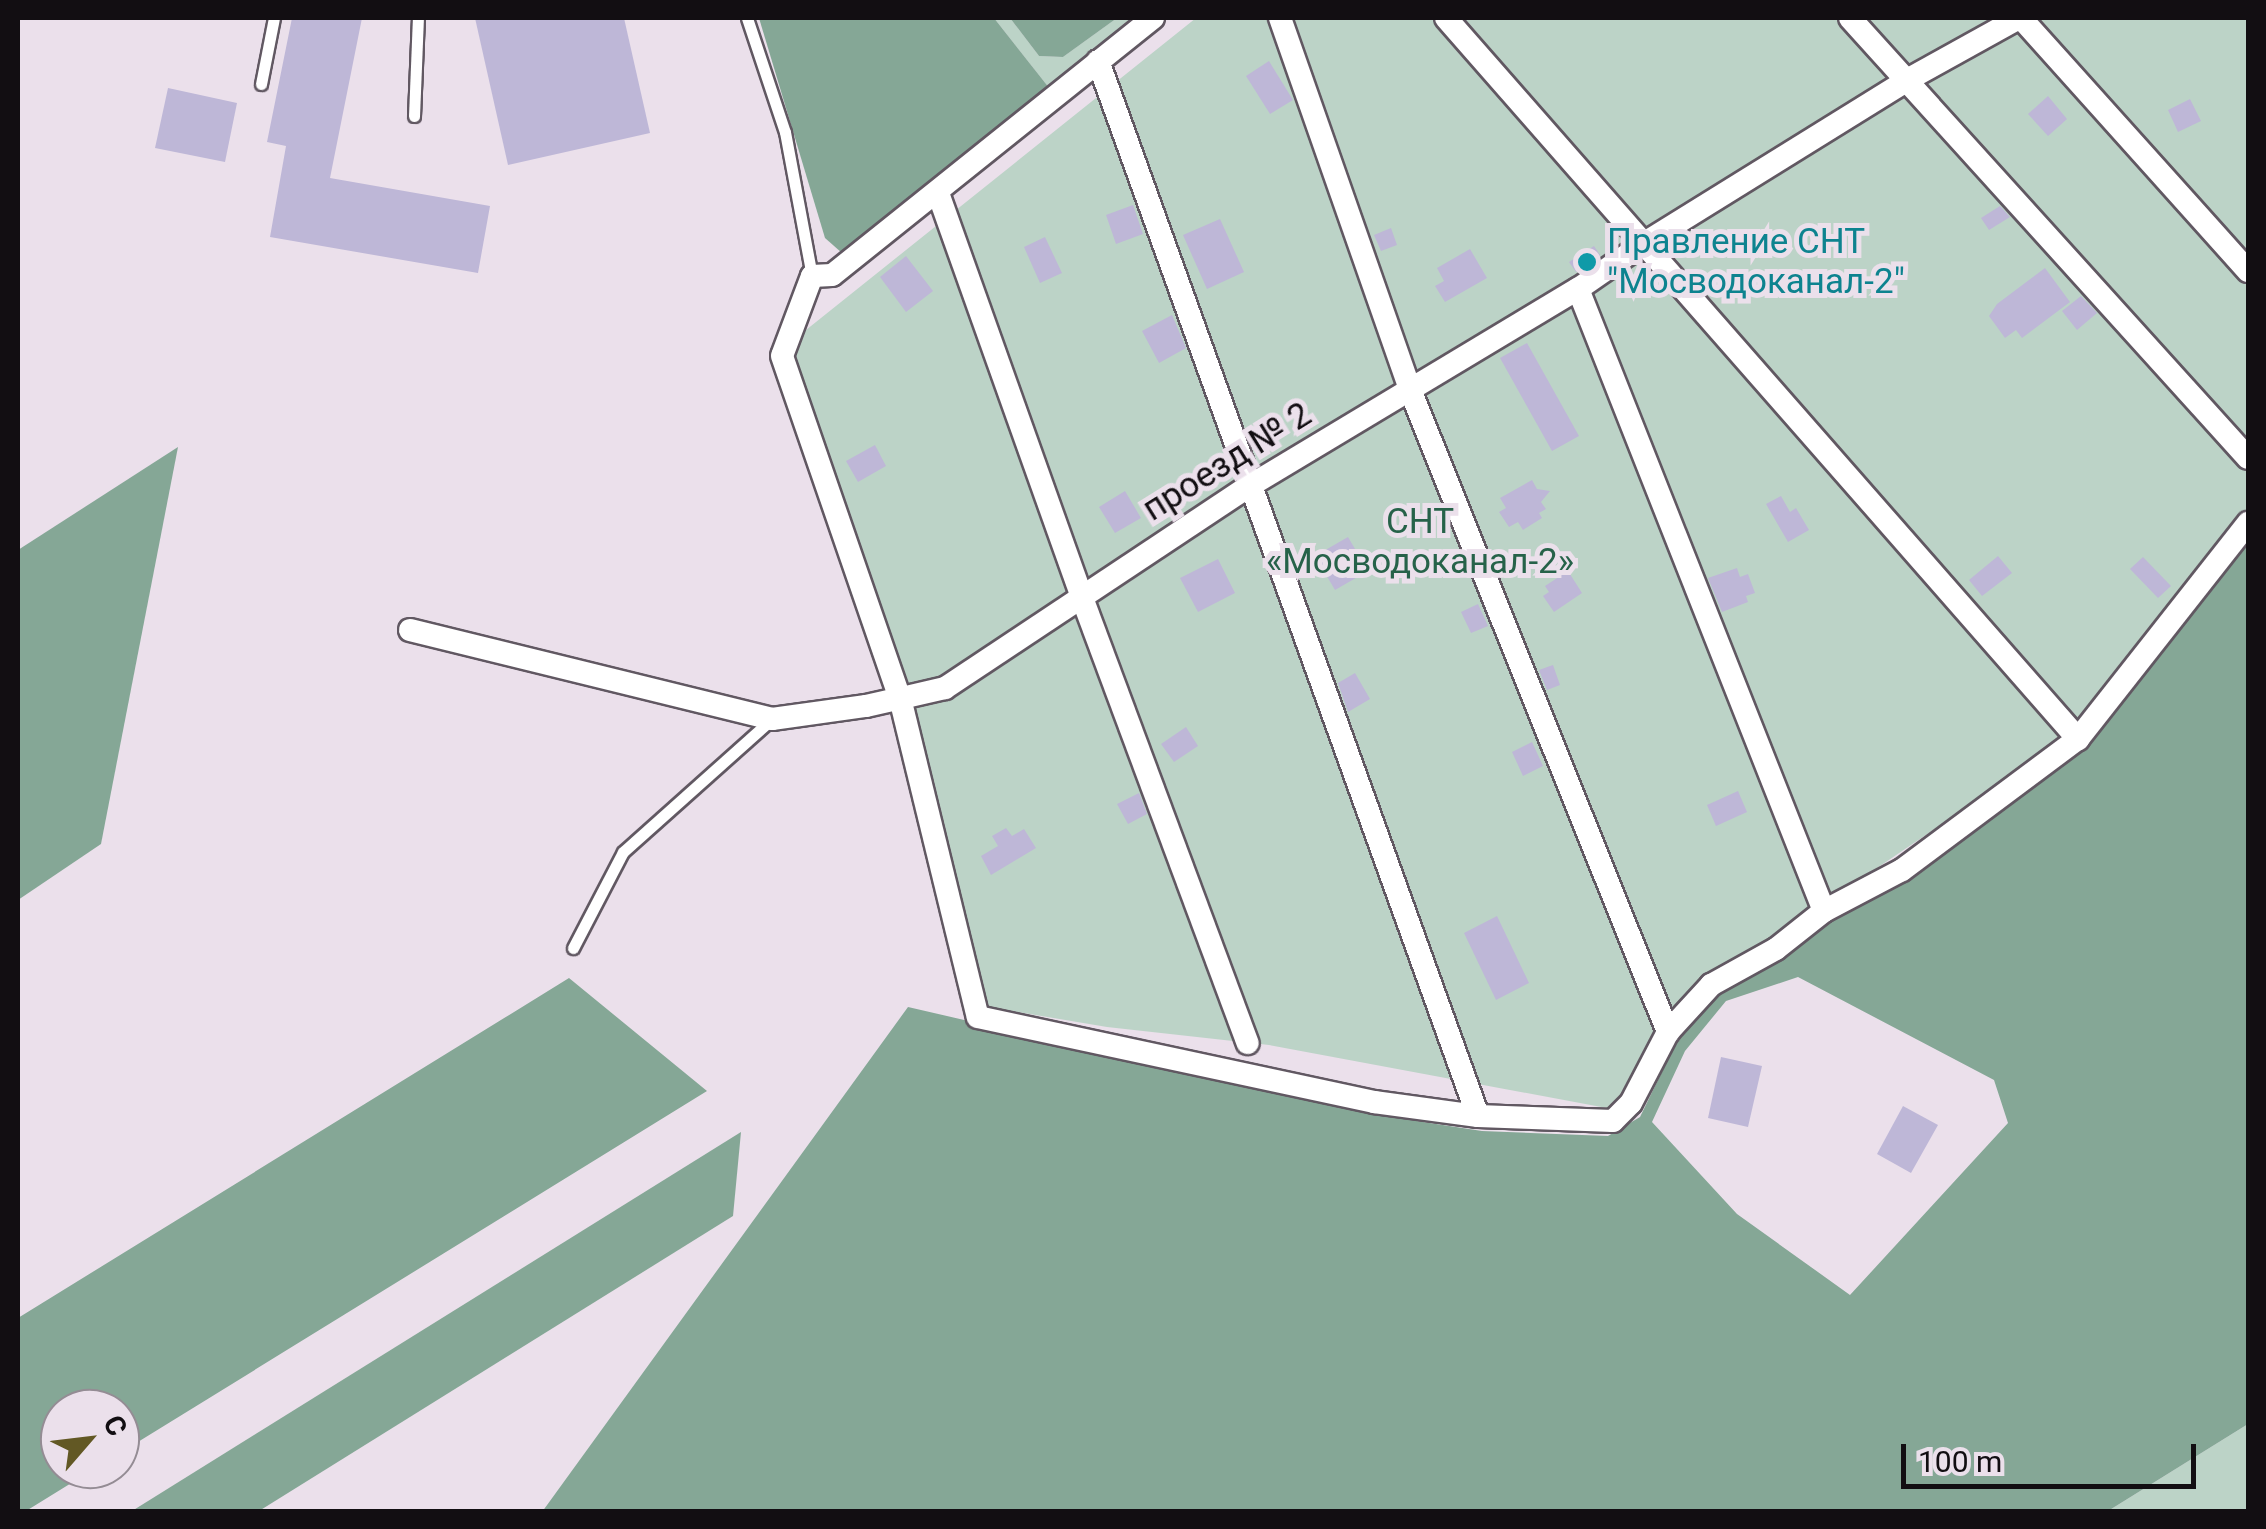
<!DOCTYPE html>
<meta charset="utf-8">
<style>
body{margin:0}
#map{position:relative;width:2266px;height:1529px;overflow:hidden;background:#ebe0eb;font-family:Roboto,sans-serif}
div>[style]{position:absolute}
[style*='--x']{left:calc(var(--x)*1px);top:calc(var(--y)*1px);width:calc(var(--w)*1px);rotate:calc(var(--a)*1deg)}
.green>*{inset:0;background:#bcd3c7}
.forest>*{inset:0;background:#85a796}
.building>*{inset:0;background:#beb7d7}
.roads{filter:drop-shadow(2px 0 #615862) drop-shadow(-2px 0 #615862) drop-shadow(0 2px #615862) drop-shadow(0 -2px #615862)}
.lane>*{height:11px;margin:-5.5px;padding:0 5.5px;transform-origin:5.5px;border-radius:5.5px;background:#fff}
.street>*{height:22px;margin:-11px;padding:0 11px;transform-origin:11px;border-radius:11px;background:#fff}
.dots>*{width:28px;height:28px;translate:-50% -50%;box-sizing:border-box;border:5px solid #ebe0eb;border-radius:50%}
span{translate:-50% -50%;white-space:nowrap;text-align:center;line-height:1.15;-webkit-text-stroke:10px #ebe0eb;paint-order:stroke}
.culture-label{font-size:35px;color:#0d838f}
.left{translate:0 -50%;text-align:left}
.street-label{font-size:35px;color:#120e12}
.park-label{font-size:35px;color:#266249}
.frame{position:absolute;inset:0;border:20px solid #120e12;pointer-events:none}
.north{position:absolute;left:40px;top:1389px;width:100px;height:100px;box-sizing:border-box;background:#ebe0eb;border:2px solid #948c94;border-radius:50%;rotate:62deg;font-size:28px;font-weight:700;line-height:40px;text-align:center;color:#120e12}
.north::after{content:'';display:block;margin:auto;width:35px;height:45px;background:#625824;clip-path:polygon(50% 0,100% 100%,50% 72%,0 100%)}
.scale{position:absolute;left:1901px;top:1444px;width:295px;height:45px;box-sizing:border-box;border:5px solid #120e12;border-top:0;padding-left:12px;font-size:30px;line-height:35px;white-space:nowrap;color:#120e12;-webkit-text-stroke:8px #ebe0eb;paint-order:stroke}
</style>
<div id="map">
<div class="green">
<div style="clip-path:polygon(994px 18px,1010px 18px,1039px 56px,1063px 57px,1117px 18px,1137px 18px,1050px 89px)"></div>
<div style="clip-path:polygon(1196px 18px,2248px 18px,2248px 509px,2075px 734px,1812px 912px,1799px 926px,1705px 981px,1625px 1099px,1612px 1109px,1269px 1045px,1107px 1027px,988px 1007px,980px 989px,793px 362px,801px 334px)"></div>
<div style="clip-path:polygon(2248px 1424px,2248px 1511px,2108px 1511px)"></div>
</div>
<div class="forest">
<div style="clip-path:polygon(759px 18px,994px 18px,1050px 89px,842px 253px,825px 238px)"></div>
<div style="clip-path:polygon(1010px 18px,1117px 18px,1063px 57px,1039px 56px)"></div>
<div style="clip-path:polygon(178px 447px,101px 844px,18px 900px,18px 550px)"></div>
<div style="clip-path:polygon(evenodd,2248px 541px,2248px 1424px,2108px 1511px,542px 1512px,908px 1007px,1371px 1114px,1482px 1131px,1608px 1136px,1640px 1117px,1676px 1043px,1716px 990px,1777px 958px,1838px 915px,1965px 839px,2083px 743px,2248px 541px,1798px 977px,1994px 1080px,2008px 1123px,1850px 1295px,1737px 1214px,1652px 1122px,1685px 1051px,1726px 1001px,1798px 977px)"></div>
<div style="clip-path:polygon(569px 978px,707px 1091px,120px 1453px,120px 1409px,60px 1409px,60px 1469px,94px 1469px,26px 1511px,18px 1511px,18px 1318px)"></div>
<div style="clip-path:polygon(741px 1132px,733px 1216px,259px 1511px,132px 1511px)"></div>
</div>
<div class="building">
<div style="clip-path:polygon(292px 18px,362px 18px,330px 178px,490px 206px,478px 273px,270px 237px,286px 146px,267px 142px)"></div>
<div style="clip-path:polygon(475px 18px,624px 18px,650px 133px,508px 165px)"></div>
<div style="clip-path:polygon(1269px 61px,1293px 100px,1270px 114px,1246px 76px)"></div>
<div style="clip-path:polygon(168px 88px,237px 103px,225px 162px,155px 148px)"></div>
<div style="clip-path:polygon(2048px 96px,2067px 119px,2048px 136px,2028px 114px)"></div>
<div style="clip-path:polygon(2190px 99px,2201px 121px,2178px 132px,2168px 110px)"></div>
<div style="clip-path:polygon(1133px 205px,1143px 234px,1116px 244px,1106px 215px)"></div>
<div style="clip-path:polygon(2000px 206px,2010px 217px,1989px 230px,1981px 218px)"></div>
<div style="clip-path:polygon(1220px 219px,1244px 272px,1207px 289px,1183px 235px)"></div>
<div style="clip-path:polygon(1391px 228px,1397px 245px,1381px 251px,1374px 235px)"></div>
<div style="clip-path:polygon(1045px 237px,1062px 273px,1040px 283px,1024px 247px)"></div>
<div style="clip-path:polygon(1594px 246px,1600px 255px,1576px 272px,1569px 262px)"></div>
<div style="clip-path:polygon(1470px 249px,1487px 278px,1445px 302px,1435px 286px,1444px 281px,1437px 268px)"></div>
<div style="clip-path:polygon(906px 256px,933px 291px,906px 312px,880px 277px)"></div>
<div style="clip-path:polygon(2045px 268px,2070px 302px,2022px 338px,2016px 330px,2005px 338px,1989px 316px,1997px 304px)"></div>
<div style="clip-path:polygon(2081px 296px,2097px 313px,2077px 330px,2062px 311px)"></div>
<div style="clip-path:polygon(1172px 315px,1186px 348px,1159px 363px,1142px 331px)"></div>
<div style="clip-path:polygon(1527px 343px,1579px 436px,1552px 451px,1500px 358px)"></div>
<div style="clip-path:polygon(875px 445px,886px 466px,858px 482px,846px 461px)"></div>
<div style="clip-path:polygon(1532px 480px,1537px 489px,1550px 491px,1541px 502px,1546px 509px,1539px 513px,1542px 518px,1523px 530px,1518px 522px,1509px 527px,1499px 512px,1506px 508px,1500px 498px)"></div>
<div style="clip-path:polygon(1125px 491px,1141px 518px,1115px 533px,1099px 507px)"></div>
<div style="clip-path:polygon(1781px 496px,1790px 512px,1796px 508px,1809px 530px,1788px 542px,1766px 504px)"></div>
<div style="clip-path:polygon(1348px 537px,1368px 571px,1335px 590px,1315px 556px)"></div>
<div style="clip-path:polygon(1998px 556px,2012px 573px,1982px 596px,1969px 580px)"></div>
<div style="clip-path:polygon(2143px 557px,2171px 586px,2158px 598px,2130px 569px)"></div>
<div style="clip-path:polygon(1218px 559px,1235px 593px,1198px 612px,1180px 578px)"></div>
<div style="clip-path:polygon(1737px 568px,1740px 577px,1748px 574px,1755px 593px,1746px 596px,1748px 602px,1722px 612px,1708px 578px)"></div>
<div style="clip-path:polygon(1568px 571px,1582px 593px,1554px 612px,1543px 596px,1549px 592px,1545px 586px)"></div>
<div style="clip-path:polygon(1478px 604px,1488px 626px,1471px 633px,1461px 612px)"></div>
<div style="clip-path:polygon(1553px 665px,1560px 685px,1547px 690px,1539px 670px)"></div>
<div style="clip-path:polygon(1355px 673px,1370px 699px,1348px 712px,1338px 683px)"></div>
<div style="clip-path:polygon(1186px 727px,1198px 746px,1174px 762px,1161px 744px)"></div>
<div style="clip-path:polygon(1532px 742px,1543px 766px,1523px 776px,1512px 752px)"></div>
<div style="clip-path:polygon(1738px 791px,1747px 812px,1716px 826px,1707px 805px)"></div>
<div style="clip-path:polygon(1139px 793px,1147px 814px,1128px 824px,1117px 804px)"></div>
<div style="clip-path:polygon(1006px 828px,1012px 836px,1024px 829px,1036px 848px,991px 875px,981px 856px,998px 846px,992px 836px)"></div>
<div style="clip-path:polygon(1497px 916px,1529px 983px,1496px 1000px,1464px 933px)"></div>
<div style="clip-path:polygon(1721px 1057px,1762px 1066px,1748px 1127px,1708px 1118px)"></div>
<div style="clip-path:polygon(1903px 1106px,1938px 1125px,1911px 1173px,1877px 1154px)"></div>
</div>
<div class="roads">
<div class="lane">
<div style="--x:747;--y:18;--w:120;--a:71.6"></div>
<div style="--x:785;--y:132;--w:147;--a:79.4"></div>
<div style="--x:261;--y:84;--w:67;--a:-78.9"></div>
<div style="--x:414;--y:116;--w:98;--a:-87.7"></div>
<div style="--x:573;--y:948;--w:108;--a:-62.5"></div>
<div style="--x:623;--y:852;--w:200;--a:-41.8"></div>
</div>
<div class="street">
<div style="--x:1153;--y:18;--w:411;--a:141.3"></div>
<div style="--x:832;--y:275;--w:20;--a:177"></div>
<div style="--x:812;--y:276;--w:85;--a:110.6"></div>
<div style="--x:782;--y:356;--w:362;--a:71"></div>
<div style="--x:900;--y:698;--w:328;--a:76.3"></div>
<div style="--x:978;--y:1017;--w:405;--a:12.1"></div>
<div style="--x:1374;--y:1102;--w:105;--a:7.7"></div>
<div style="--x:1478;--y:1116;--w:135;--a:2.1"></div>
<div style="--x:1613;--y:1121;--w:25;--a:-45"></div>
<div style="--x:1631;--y:1103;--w:80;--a:-62.5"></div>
<div style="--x:1668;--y:1032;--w:64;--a:-47.5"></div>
<div style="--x:1711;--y:985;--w:74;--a:-29"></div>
<div style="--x:1776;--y:949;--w:61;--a:-38.4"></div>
<div style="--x:1824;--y:911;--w:88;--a:-27.7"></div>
<div style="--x:1902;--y:870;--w:219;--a:-36.7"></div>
<div style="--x:2078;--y:739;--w:275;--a:-51.8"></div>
<div style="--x:1280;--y:18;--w:396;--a:70.7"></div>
<div style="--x:1411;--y:392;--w:690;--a:68.12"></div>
<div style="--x:1446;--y:18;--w:959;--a:48.76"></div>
<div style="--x:1850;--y:18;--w:593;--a:47.87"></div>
<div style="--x:2021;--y:18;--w:340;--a:48.1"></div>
<div style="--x:1098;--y:61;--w:1121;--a:70.19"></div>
<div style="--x:938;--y:193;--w:427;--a:70.4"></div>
<div style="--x:1081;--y:595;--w:478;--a:69.6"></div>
<div style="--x:1578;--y:289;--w:669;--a:68.42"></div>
<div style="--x:410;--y:630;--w:373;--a:13.8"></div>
<div style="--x:772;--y:719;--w:95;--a:-7.9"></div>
<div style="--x:866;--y:706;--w:81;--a:-12.8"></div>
<div style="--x:945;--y:688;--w:364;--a:-33.6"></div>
<div style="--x:1248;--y:487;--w:385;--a:-31"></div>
<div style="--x:1578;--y:289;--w:79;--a:-34.7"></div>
<div style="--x:1643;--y:244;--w:311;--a:-31.8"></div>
<div style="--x:1907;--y:80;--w:128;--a:-29"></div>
</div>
</div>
<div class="dots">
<div style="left:1587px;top:262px;background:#0f9aa8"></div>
</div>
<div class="culture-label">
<span class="left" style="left:1607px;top:262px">Правление СНТ<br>"Мосводоканал-2"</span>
</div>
<div class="street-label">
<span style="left:1227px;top:462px;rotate:-32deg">проезд № 2</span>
</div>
<div class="park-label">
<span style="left:1420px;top:542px">СНТ<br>«Мосводоканал-2»</span>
</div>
<div class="frame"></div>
<div class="north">С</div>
<div class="scale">100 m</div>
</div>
